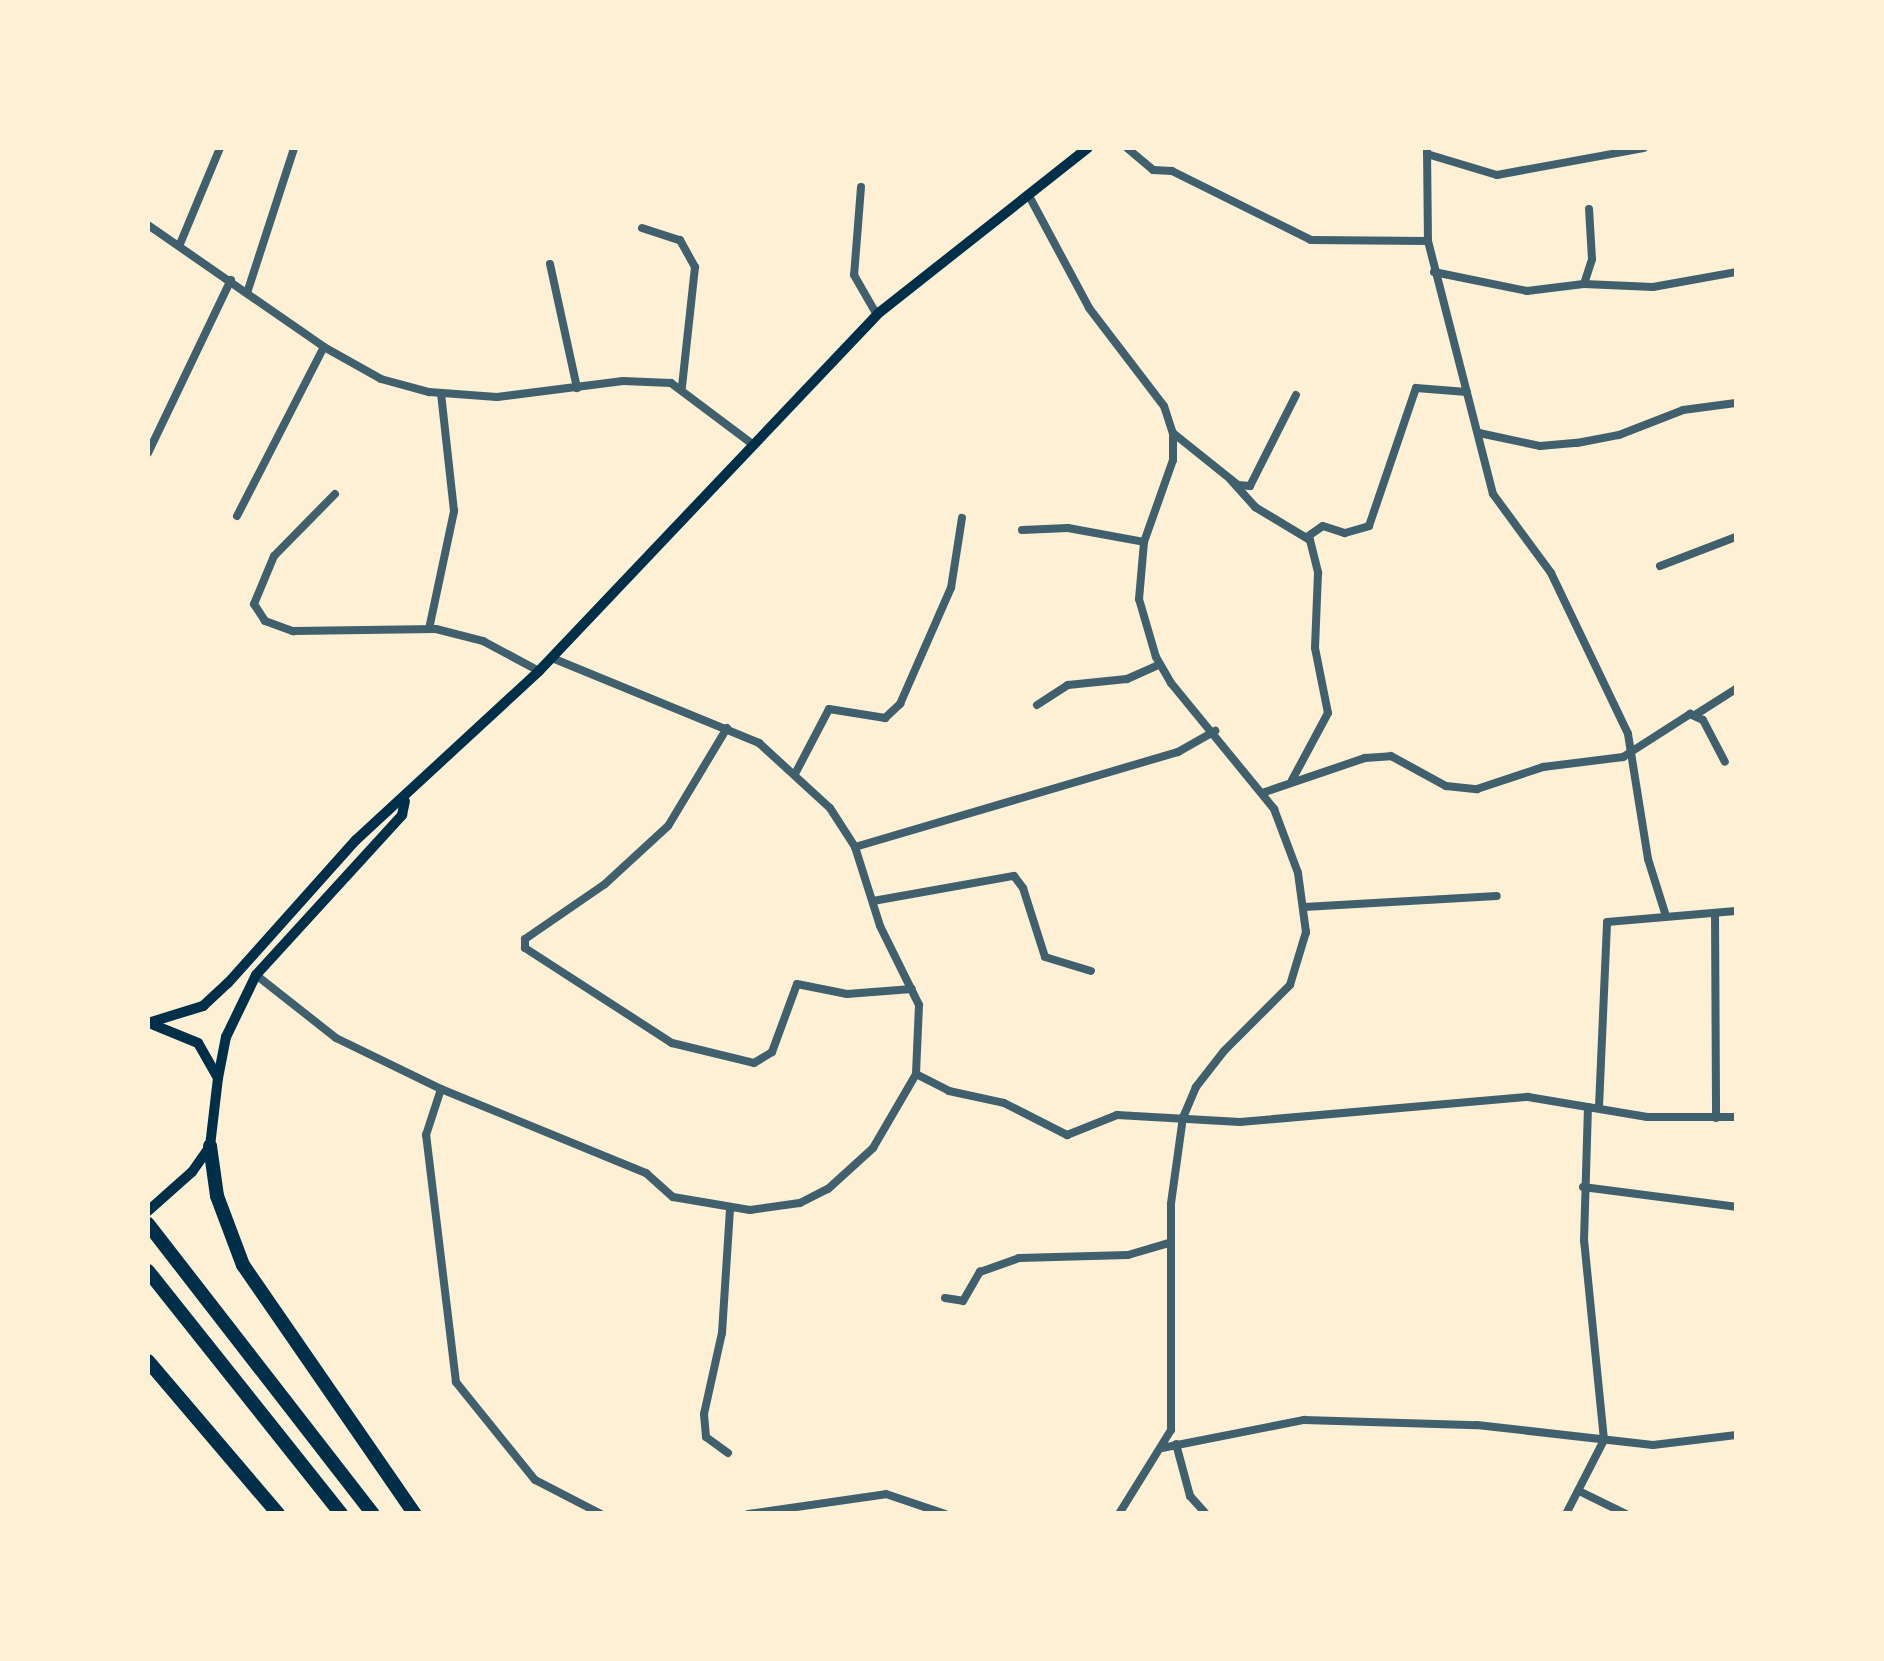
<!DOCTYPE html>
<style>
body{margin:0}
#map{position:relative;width:1884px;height:1661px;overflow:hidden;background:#fdf0d5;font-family:"IBM Plex Serif",serif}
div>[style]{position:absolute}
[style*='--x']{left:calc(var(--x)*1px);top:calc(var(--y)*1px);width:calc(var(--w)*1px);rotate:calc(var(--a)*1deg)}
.minor>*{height:8px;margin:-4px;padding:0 4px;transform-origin:4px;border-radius:4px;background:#3f606c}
.secondary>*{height:10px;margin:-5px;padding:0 5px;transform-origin:5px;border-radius:5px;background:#003049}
.motorway>*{height:14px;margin:-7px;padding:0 7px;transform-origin:7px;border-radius:7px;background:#003049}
span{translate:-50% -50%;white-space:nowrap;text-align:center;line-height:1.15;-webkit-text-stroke:10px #fdf0d5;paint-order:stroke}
.frame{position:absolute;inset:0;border:150px solid #fdf0d5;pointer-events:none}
</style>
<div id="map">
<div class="minor">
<div style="--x:1127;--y:148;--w:34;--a:40"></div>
<div style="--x:1153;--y:170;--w:19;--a:3"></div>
<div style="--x:1172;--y:171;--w:155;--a:26.4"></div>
<div style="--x:1311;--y:240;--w:117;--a:0.5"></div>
<div style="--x:1427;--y:148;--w:93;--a:89.4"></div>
<div style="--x:1428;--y:241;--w:261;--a:75.6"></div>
<div style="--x:1493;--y:494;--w:98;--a:53.7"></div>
<div style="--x:1551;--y:573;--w:178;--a:64.4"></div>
<div style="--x:1628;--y:734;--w:127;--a:80.9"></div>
<div style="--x:1648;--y:859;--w:60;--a:72.5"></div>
<div style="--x:1427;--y:154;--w:73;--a:16.7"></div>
<div style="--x:1497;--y:175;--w:149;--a:-10.4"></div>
<div style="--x:861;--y:187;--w:88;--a:94.5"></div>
<div style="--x:854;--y:275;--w:46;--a:60.1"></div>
<div style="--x:1028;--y:194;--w:129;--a:61.8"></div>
<div style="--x:1089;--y:308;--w:123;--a:52.6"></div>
<div style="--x:1164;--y:406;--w:28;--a:72"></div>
<div style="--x:1173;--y:433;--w:27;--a:90"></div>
<div style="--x:1173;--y:460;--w:87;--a:109.5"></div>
<div style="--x:1144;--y:542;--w:57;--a:95"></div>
<div style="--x:1139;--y:599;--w:60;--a:73.7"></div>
<div style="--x:1156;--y:657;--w:30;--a:60"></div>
<div style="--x:1171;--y:683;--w:163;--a:50.7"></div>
<div style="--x:1274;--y:809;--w:68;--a:69.4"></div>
<div style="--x:1298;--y:873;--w:60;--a:82.3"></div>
<div style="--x:1306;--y:932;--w:55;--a:106.8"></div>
<div style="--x:1290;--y:985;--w:93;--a:135"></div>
<div style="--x:1224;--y:1051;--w:46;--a:127.9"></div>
<div style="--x:1196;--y:1087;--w:33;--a:113"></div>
<div style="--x:1183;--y:1117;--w:88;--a:97.9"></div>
<div style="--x:1171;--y:1204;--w:226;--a:90"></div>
<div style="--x:1171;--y:1430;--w:99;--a:121.8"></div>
<div style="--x:148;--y:225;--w:214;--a:34.7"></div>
<div style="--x:324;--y:347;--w:65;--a:29.3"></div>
<div style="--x:381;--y:379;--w:50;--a:15.2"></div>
<div style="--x:429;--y:392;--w:68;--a:4.2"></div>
<div style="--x:497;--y:397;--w:127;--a:-7.2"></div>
<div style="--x:623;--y:381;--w:48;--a:2.4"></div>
<div style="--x:671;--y:383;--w:100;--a:36.9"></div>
<div style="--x:642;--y:228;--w:40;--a:18"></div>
<div style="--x:680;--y:240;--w:31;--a:61"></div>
<div style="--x:695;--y:267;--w:121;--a:96.2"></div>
<div style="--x:180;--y:244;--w:104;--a:-67.4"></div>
<div style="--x:550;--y:264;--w:127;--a:77.7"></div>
<div style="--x:1434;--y:272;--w:95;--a:11.5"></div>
<div style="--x:1527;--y:291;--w:57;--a:-7"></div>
<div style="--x:1584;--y:284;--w:69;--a:2.5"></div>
<div style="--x:1653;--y:287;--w:84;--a:-10.2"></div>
<div style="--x:1584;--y:284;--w:26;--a:-72"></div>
<div style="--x:1592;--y:259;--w:50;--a:-93.4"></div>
<div style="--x:247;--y:293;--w:152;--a:-72"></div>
<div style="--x:1173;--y:433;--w:83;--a:38.7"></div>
<div style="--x:1238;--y:485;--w:12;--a:5"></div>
<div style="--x:1250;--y:486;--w:102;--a:-63.2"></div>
<div style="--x:1479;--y:433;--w:62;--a:12"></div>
<div style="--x:1540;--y:446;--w:37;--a:-5"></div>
<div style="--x:1577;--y:443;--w:43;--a:-10.8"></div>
<div style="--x:1619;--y:435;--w:69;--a:-21.3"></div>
<div style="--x:1683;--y:410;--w:53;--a:-7.5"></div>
<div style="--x:148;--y:453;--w:192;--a:-64.4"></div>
<div style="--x:1230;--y:479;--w:38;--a:48"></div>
<div style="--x:1255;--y:507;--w:64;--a:31"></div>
<div style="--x:1310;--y:540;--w:34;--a:76"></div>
<div style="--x:1318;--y:573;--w:75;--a:92.3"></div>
<div style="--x:1315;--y:648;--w:66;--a:78.7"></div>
<div style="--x:1328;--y:713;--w:76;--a:118.2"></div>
<div style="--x:335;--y:494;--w:87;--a:134.5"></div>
<div style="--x:274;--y:556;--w:52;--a:112.6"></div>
<div style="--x:254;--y:604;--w:20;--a:57"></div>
<div style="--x:265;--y:621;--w:30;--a:20"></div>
<div style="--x:293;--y:631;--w:143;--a:-0.8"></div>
<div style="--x:436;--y:629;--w:49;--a:14.3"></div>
<div style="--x:483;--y:641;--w:64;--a:28.2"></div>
<div style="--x:237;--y:516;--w:190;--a:-62.8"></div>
<div style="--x:1022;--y:530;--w:46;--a:-2.5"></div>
<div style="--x:1068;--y:528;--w:77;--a:10.4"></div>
<div style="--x:1307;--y:537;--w:19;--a:-35"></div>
<div style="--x:1323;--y:526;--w:23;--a:18"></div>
<div style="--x:1345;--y:533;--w:25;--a:-16"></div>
<div style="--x:1369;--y:526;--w:146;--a:-71.2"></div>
<div style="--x:1416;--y:388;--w:51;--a:4.5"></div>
<div style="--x:1660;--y:566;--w:81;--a:-20.9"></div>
<div style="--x:429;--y:629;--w:121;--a:-78"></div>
<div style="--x:454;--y:511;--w:118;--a:-96.3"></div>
<div style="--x:552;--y:658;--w:224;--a:22.3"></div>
<div style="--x:759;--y:743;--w:96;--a:42.5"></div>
<div style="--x:830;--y:808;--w:46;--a:57.3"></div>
<div style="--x:855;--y:847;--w:83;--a:72.4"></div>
<div style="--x:880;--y:926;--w:88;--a:63.7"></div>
<div style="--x:919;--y:1005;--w:69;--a:92.5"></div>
<div style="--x:1037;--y:705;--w:37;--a:-33"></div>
<div style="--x:1068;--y:685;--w:59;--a:-5.8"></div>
<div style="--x:1127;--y:679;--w:36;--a:-24"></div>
<div style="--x:1695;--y:715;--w:49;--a:-32.4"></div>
<div style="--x:727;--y:728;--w:114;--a:121"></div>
<div style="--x:668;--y:826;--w:86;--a:137.4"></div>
<div style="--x:605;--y:884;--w:97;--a:145.5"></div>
<div style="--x:525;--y:939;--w:9;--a:90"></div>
<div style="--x:525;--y:948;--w:175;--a:32.9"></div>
<div style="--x:672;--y:1043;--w:84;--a:13.7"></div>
<div style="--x:754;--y:1063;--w:21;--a:-31"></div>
<div style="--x:772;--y:1052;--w:72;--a:-69.8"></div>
<div style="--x:797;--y:984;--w:51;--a:11.3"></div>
<div style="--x:847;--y:994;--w:65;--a:-4.4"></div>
<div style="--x:795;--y:774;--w:73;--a:-62.4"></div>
<div style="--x:829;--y:709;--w:57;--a:9.1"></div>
<div style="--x:885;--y:718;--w:21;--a:-43"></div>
<div style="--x:900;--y:704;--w:127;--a:-66.3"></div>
<div style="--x:951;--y:588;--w:71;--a:-81.1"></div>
<div style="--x:1265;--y:792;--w:106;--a:-18.8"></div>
<div style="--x:1365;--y:758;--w:26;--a:-4"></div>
<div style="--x:1391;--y:756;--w:63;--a:28.6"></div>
<div style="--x:1446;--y:786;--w:31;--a:6"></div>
<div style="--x:1477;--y:789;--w:70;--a:-18.4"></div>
<div style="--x:1543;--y:767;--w:81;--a:-7.1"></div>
<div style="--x:1623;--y:757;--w:80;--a:-32.7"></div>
<div style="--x:1690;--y:714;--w:14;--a:25"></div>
<div style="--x:1703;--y:720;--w:47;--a:62.4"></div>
<div style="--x:855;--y:847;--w:337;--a:-16.4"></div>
<div style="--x:1178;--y:752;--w:43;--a:-29.6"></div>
<div style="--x:873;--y:901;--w:143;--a:-10.1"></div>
<div style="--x:1014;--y:876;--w:15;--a:53"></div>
<div style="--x:1023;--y:888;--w:72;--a:72.3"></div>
<div style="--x:1045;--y:957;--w:48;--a:16.9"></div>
<div style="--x:1304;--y:907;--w:193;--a:-3.3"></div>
<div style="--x:1715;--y:913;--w:205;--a:89.7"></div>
<div style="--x:256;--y:975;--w:102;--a:38.2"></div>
<div style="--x:336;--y:1038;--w:117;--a:25.9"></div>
<div style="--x:1599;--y:1107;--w:185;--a:-87.5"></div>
<div style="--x:1607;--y:922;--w:129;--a:-4.9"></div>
<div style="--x:1583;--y:1187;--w:154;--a:7.4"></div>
<div style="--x:945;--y:1298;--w:18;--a:9"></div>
<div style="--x:963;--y:1301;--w:34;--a:-60"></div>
<div style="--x:980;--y:1272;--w:41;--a:-19.7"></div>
<div style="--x:1019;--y:1258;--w:109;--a:-1.6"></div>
<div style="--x:1128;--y:1255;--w:43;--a:-16.3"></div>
<div style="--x:1176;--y:1444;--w:54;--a:74.9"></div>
<div style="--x:1190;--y:1496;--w:24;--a:48"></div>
<div style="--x:1162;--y:1448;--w:145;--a:-11.2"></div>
<div style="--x:1304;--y:1420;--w:173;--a:1.7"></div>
<div style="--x:1477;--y:1425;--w:177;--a:6.5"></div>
<div style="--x:1653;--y:1445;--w:84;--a:-6.9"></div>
<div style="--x:728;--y:1453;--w:27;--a:-144"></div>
<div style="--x:706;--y:1437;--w:23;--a:-95"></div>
<div style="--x:704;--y:1414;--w:83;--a:-77.5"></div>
<div style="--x:722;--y:1333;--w:125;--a:-86.3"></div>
<div style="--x:1579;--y:1491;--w:52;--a:26.1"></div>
<div style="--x:601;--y:1514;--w:74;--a:-152.7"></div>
<div style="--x:535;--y:1480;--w:126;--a:-128.9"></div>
<div style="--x:456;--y:1382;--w:249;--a:-96.9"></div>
<div style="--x:426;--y:1135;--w:48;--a:-71.9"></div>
<div style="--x:441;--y:1089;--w:222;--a:22.3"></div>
<div style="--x:646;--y:1173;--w:36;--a:42"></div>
<div style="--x:673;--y:1197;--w:78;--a:9.6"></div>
<div style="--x:750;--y:1210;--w:50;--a:-8"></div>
<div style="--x:800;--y:1203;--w:31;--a:-27"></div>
<div style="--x:828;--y:1189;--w:61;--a:-42.3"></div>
<div style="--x:873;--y:1148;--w:86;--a:-59.8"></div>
<div style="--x:916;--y:1074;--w:37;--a:27"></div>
<div style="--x:949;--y:1091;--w:56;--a:12.3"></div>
<div style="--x:1004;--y:1103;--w:71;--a:26.9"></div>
<div style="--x:1067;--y:1135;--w:54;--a:-21.8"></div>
<div style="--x:1117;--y:1115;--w:123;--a:3.3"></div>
<div style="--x:1240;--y:1122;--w:289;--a:-5"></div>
<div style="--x:1528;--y:1097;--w:121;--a:9.5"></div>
<div style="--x:1647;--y:1117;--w:89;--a:0"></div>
<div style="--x:748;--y:1514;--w:139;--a:-8.2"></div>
<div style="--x:886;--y:1494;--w:62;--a:18.7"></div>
<div style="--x:1566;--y:1514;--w:83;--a:-62.8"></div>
<div style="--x:1604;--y:1440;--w:200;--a:-95.7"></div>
<div style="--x:1584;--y:1241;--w:134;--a:-88.3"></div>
</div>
<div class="secondary">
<div style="--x:148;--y:1023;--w:58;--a:-17.2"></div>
<div style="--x:203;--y:1006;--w:34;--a:-43"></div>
<div style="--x:228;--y:983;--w:192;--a:-48.2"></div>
<div style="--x:356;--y:840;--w:249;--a:-42.7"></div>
<div style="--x:539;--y:671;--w:495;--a:-46.5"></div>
<div style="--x:880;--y:312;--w:265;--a:-38.3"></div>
<div style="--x:218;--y:1078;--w:42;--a:-79"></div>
<div style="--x:226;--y:1037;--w:69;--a:-64.2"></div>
<div style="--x:256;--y:975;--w:217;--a:-47.6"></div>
<div style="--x:402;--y:815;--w:14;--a:-78"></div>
<div style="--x:148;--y:1211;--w:59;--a:-41.6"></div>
<div style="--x:192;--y:1172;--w:32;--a:-55"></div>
<div style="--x:210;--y:1146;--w:68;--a:-83.3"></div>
<div style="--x:218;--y:1078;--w:40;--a:-119.7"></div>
<div style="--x:198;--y:1043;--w:48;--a:-157.8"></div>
</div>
<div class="motorway">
<div style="--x:210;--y:1146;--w:50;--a:82"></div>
<div style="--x:217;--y:1196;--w:74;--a:69.4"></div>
<div style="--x:243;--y:1265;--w:303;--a:55.4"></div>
<div style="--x:148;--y:1224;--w:367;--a:52.2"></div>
<div style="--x:148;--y:1271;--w:310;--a:51.5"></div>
<div style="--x:148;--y:1361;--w:201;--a:49.6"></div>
</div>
<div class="frame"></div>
</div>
